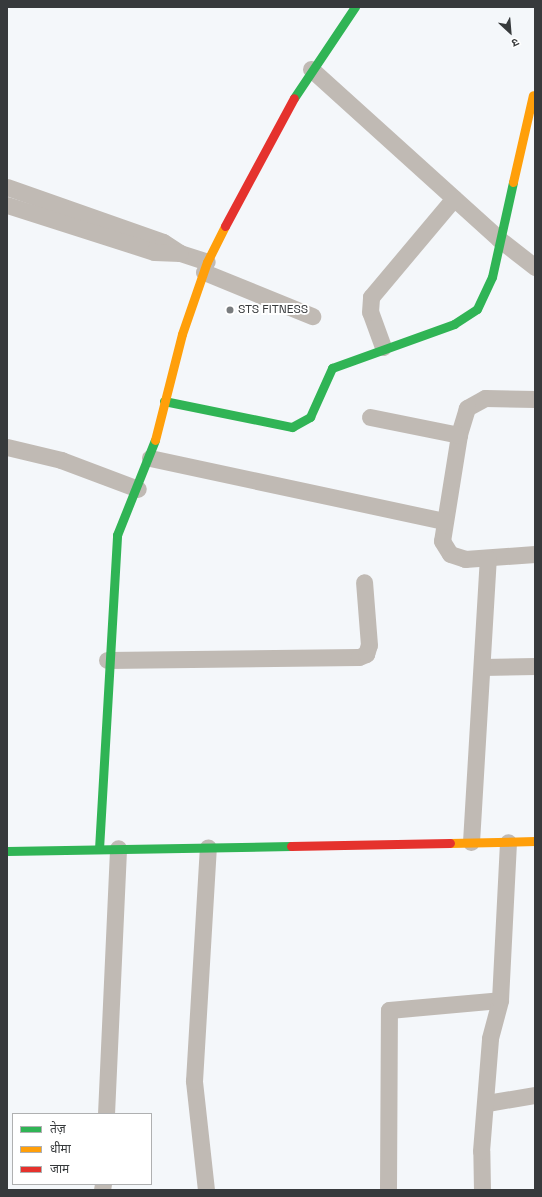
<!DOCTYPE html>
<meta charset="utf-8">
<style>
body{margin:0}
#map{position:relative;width:542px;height:1197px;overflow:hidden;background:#f4f7fa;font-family:"Space Grotesk","Noto Sans Devanagari",sans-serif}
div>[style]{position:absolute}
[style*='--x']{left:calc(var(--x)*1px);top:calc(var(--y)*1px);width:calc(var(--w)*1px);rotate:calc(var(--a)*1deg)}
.street>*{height:17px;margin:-8.5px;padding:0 8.5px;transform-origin:8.5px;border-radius:8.5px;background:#c0bab4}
.fast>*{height:9px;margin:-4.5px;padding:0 4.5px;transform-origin:4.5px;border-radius:4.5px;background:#30b455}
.slow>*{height:9px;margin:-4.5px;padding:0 4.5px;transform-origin:4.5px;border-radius:4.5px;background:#ff9f0a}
.jam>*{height:9px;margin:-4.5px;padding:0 4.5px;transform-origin:4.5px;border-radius:4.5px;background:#e5322d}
.dots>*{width:11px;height:11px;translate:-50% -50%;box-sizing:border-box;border:2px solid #fff;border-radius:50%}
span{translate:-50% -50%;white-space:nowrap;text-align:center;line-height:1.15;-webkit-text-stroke:4px #fff;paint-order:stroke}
.poi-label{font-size:12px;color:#373a3c}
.left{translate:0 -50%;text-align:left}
.frame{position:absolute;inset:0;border:8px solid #373a3c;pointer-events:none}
.legend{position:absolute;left:12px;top:1113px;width:140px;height:72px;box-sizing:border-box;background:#fff;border:1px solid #afb0b1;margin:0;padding:5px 7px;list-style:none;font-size:12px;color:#373a3c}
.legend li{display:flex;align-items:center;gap:8px;height:20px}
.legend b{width:20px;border:1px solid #afb0b1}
.north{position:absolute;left:490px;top:12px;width:40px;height:40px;-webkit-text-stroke:3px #fff;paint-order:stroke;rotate:154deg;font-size:11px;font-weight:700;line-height:16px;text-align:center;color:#373a3c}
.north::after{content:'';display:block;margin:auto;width:14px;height:18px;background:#373a3c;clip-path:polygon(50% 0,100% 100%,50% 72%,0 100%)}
</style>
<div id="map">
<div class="street">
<div style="--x:311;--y:69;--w:253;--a:42.1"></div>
<div style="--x:499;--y:239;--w:46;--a:37.9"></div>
<div style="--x:7;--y:187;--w:165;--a:19.4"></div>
<div style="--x:163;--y:242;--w:20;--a:33"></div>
<div style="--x:180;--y:253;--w:28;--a:18"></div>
<div style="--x:7;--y:205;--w:154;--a:17.7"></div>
<div style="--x:154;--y:252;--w:26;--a:2"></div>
<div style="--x:204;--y:272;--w:117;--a:22.2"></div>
<div style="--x:383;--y:347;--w:37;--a:-110"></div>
<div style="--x:370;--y:312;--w:15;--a:-86"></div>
<div style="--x:371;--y:297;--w:129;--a:-50"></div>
<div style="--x:535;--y:399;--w:50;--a:-178.9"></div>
<div style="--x:485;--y:398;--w:21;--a:151"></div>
<div style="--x:467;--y:408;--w:28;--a:107"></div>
<div style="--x:459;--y:435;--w:107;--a:99.1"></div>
<div style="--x:442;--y:541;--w:15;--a:58"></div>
<div style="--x:450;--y:554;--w:16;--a:18"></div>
<div style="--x:465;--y:559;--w:70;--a:-4.1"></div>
<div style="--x:370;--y:417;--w:91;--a:11.4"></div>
<div style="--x:7;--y:447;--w:56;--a:13.5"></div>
<div style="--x:61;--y:460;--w:82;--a:20.6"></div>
<div style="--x:150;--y:458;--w:300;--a:12.1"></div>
<div style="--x:107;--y:660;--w:252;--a:-0.7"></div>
<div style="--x:359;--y:657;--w:8;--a:-23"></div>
<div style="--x:366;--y:654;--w:9;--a:-72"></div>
<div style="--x:369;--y:645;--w:63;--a:-94.5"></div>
<div style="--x:482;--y:667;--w:53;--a:-1.1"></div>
<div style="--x:471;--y:842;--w:284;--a:-86.6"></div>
<div style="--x:487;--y:1103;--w:49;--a:-9.5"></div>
<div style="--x:106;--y:1114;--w:266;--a:-87.4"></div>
<div style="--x:102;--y:1190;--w:6;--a:-81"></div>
<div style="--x:206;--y:1190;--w:110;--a:-96.3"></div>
<div style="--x:194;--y:1081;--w:234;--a:-86.6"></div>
<div style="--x:388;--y:1190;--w:180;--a:-89.7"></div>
<div style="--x:389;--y:1010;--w:111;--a:-5.1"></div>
<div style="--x:482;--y:1190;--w:39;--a:-91"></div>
<div style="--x:481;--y:1151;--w:113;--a:-85.4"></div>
<div style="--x:490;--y:1038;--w:39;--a:-75"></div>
<div style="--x:500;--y:1000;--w:158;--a:-87.1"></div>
</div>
<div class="fast">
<div style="--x:294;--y:98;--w:110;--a:-56.2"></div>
<div style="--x:164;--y:401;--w:131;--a:11.5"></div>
<div style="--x:292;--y:427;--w:21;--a:-29"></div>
<div style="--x:310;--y:417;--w:54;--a:-65.8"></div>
<div style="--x:332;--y:368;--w:130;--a:-19.8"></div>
<div style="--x:454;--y:324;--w:27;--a:-33"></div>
<div style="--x:477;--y:309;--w:35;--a:-65"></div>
<div style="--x:492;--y:277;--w:97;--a:-77.5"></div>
<div style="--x:99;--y:849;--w:315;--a:-86.7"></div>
<div style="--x:117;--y:535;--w:102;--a:-68.2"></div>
<div style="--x:7;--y:851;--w:284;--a:-1"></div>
</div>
<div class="slow">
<div style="--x:513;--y:182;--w:89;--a:-77.1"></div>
<div style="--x:155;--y:440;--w:109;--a:-75.7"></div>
<div style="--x:182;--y:334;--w:76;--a:-70.9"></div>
<div style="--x:207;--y:262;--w:40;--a:-63.4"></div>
<div style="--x:450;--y:843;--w:85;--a:-1.3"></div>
</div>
<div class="jam">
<div style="--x:225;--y:226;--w:145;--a:-61.7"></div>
<div style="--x:291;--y:846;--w:159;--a:-1.1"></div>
</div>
<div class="dots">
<div style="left:230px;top:310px;background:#797c7e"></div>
</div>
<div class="poi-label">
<span class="left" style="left:238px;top:310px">STS FITNESS</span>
</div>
<div class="frame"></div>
<ul class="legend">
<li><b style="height:5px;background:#30b455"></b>तेज़</li>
<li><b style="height:5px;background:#ff9f0a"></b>धीमा</li>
<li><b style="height:5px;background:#e5322d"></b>जाम</li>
</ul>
<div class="north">उ</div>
</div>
